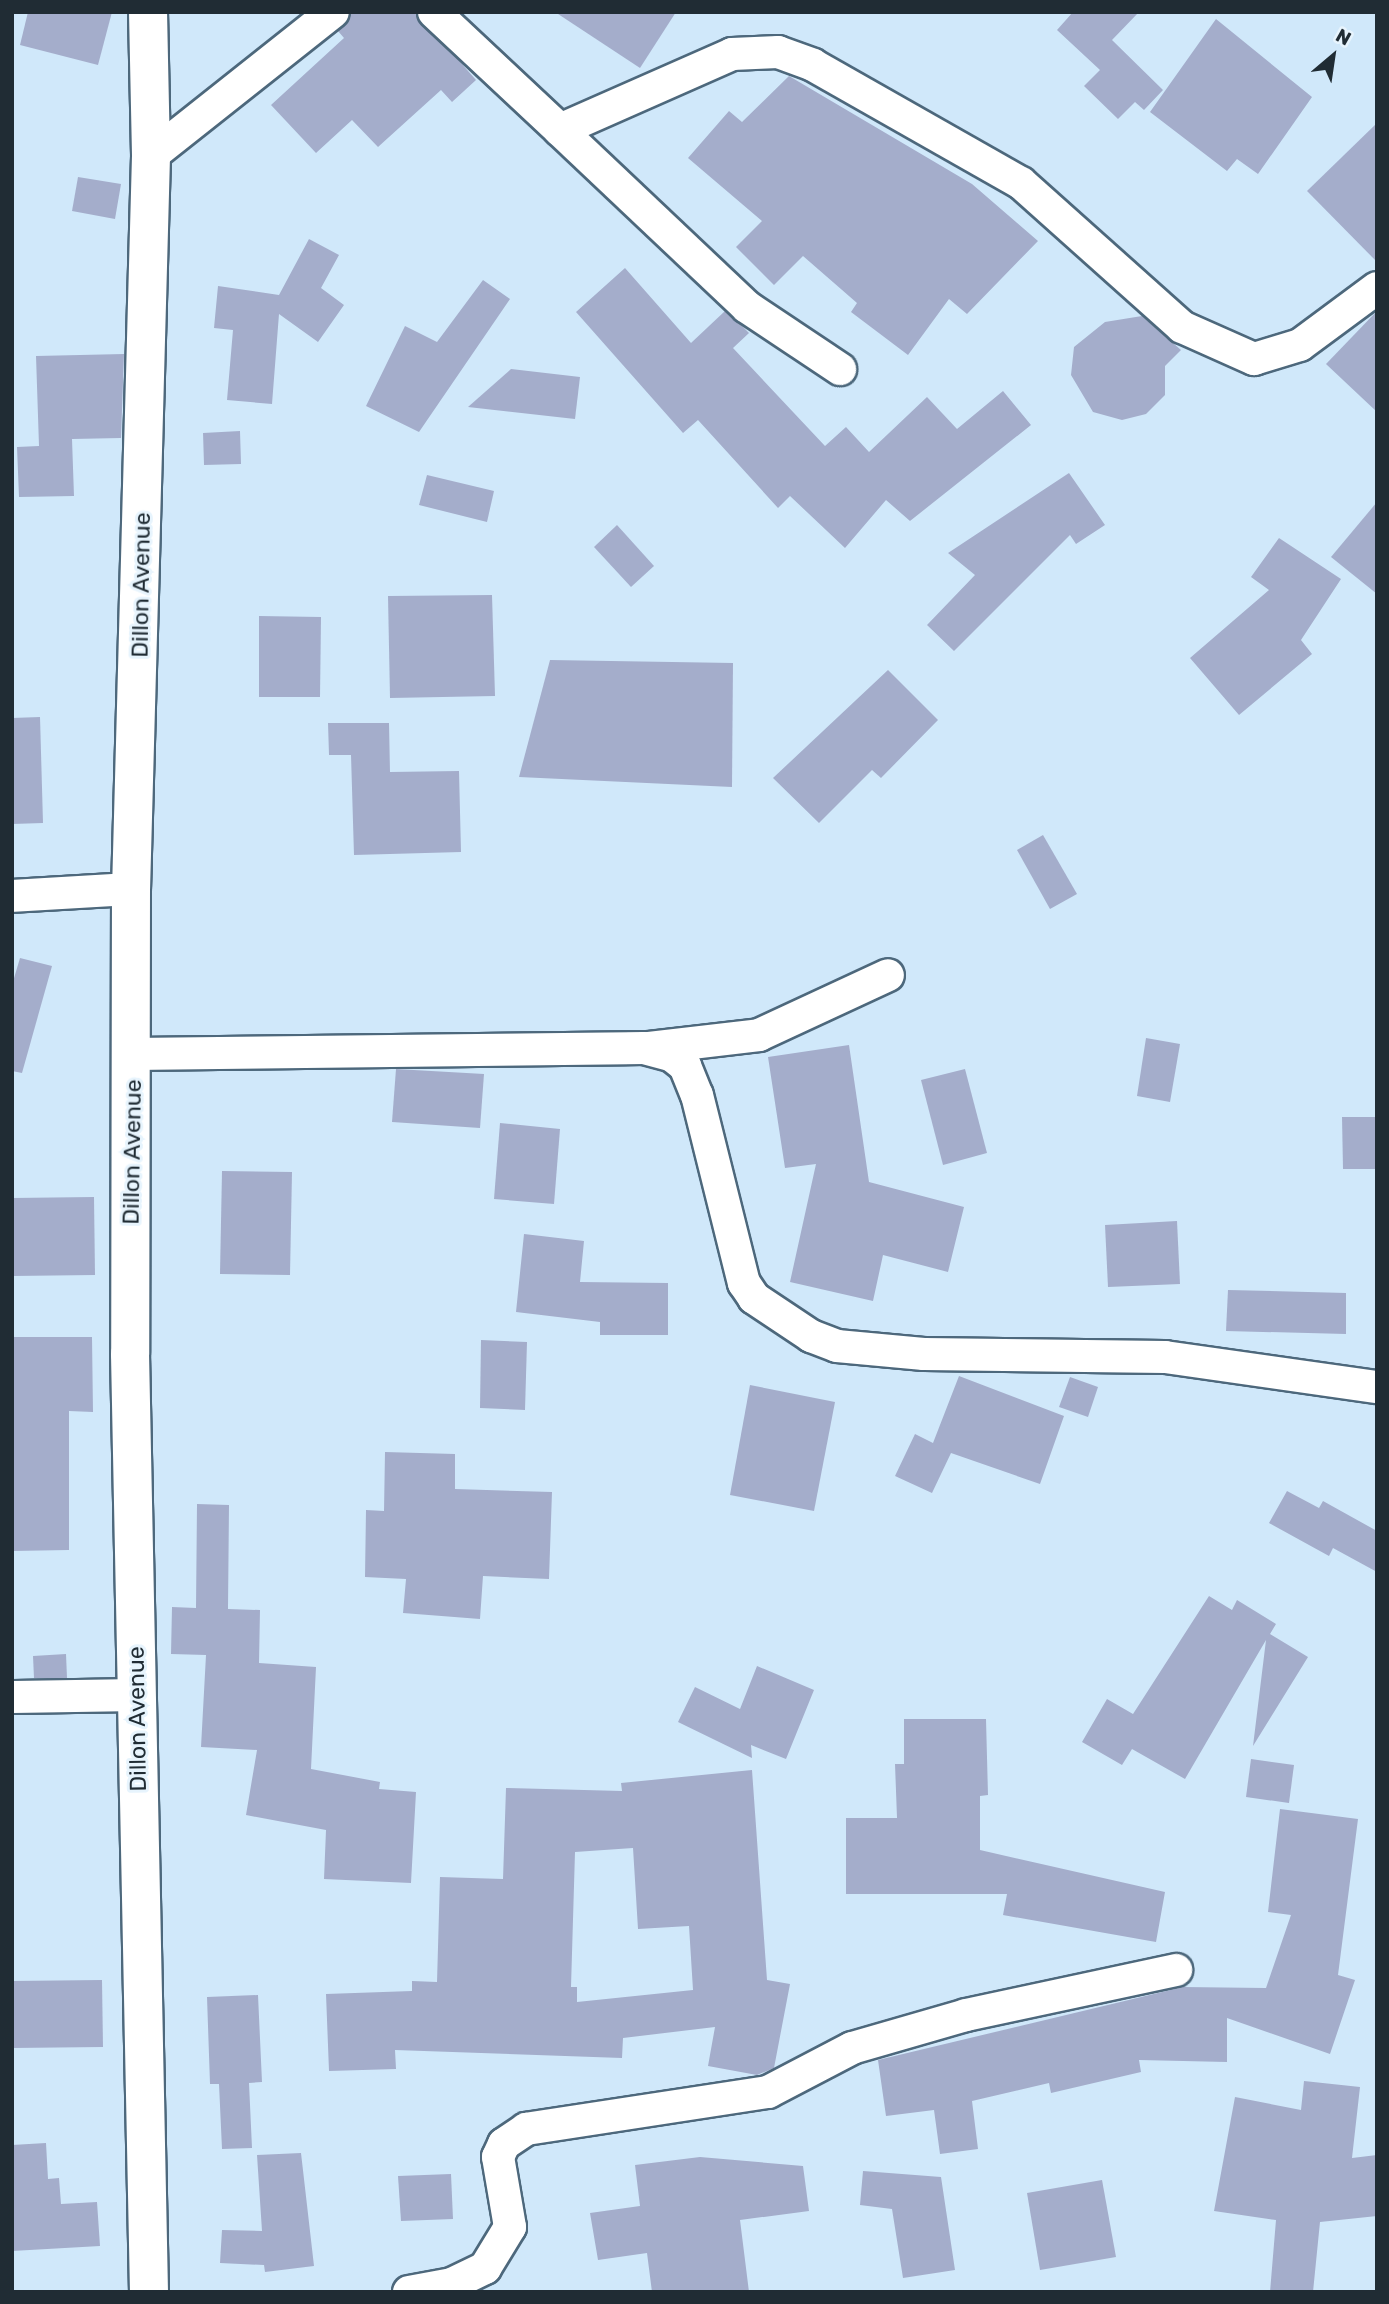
<!DOCTYPE html>
<style>
body{margin:0}
#map{position:relative;width:1389px;height:2304px;overflow:hidden;background:#d0e8fa;font-family:Rubik,sans-serif}
div>[style]{position:absolute}
[style*='--x']{left:calc(var(--x)*1px);top:calc(var(--y)*1px);width:calc(var(--w)*1px);rotate:calc(var(--a)*1deg)}
.building>*{inset:0;background:#a4adcb}
.roads{filter:drop-shadow(2px 0 #4d687c) drop-shadow(-2px 0 #4d687c) drop-shadow(0 2px #4d687c) drop-shadow(0 -2px #4d687c)}
.street>*{height:32px;margin:-16px;padding:0 16px;transform-origin:16px;border-radius:16px;background:#fff}
.secondary>*{height:38px;margin:-19px;padding:0 19px;transform-origin:19px;border-radius:19px;background:#fff}
span{translate:-50% -50%;white-space:nowrap;text-align:center;line-height:1.15;-webkit-text-stroke:6px #e7f4fd;paint-order:stroke}
.street-label{font-size:23px;color:#202c34}
.frame{position:absolute;inset:0;border:14px solid #202c34;pointer-events:none}
.north{position:absolute;left:1298px;top:21px;width:70px;height:70px;-webkit-text-stroke:5px #e7f4fd;paint-order:stroke;rotate:29deg;font-size:19px;font-weight:700;line-height:28px;text-align:center;color:#202c34}
.north::after{content:'';display:block;margin:auto;width:24px;height:32px;background:#202c34;clip-path:polygon(50% 0,100% 100%,50% 72%,0 100%)}
</style>
<div id="map">
<div class="building">
<div style="clip-path:polygon(28px 12px,112px 12px,98px 65px,20px 45px)"></div>
<div style="clip-path:polygon(351px 12px,416px 12px,476px 80px,452px 102px,441px 90px,378px 147px,352px 120px,316px 153px,271px 105px,344px 38px,338px 31px)"></div>
<div style="clip-path:polygon(555px 12px,676px 12px,640px 68px)"></div>
<div style="clip-path:polygon(1073px 12px,1139px 12px,1112px 40px,1163px 90px,1144px 110px,1135px 102px,1118px 119px,1084px 86px,1100px 70px,1057px 30px)"></div>
<div style="clip-path:polygon(1216px 19px,1312px 97px,1258px 174px,1237px 159px,1227px 171px,1150px 112px)"></div>
<div style="clip-path:polygon(789px 76px,972px 184px,1038px 241px,967px 314px,949px 299px,908px 355px,851px 312px,857px 303px,803px 256px,774px 285px,736px 247px,762px 221px,688px 158px,729px 111px,742px 122px)"></div>
<div style="clip-path:polygon(1377px 123px,1377px 262px,1307px 191px)"></div>
<div style="clip-path:polygon(78px 177px,121px 184px,115px 219px,72px 211px)"></div>
<div style="clip-path:polygon(309px 239px,339px 255px,321px 288px,344px 305px,318px 342px,279px 314px,272px 404px,227px 400px,233px 330px,214px 328px,218px 286px,279px 295px)"></div>
<div style="clip-path:polygon(625px 268px,691px 343px,725px 311px,741px 325px,749px 333px,733px 348px,825px 446px,846px 427px,869px 452px,927px 397px,957px 429px,1003px 391px,1031px 425px,910px 521px,886px 500px,845px 548px,790px 496px,778px 508px,698px 420px,683px 433px,576px 312px)"></div>
<div style="clip-path:polygon(483px 280px,510px 299px,419px 432px,366px 406px,405px 326px,437px 342px)"></div>
<div style="clip-path:polygon(1377px 311px,1377px 412px,1326px 364px)"></div>
<div style="clip-path:polygon(1142px 316px,1181px 350px,1165px 366px,1165px 395px,1146px 414px,1122px 420px,1093px 412px,1071px 375px,1074px 347px,1105px 322px)"></div>
<div style="clip-path:polygon(124px 354px,121px 438px,72px 439px,74px 496px,19px 497px,17px 447px,39px 446px,36px 356px)"></div>
<div style="clip-path:polygon(511px 369px,580px 377px,575px 419px,468px 407px)"></div>
<div style="clip-path:polygon(240px 431px,241px 464px,204px 465px,203px 433px)"></div>
<div style="clip-path:polygon(1069px 473px,1105px 525px,1076px 544px,1070px 535px,954px 651px,927px 625px,975px 575px,948px 553px)"></div>
<div style="clip-path:polygon(427px 475px,494px 491px,487px 522px,419px 505px)"></div>
<div style="clip-path:polygon(1377px 502px,1377px 594px,1331px 557px)"></div>
<div style="clip-path:polygon(617px 525px,654px 566px,631px 587px,594px 547px)"></div>
<div style="clip-path:polygon(1279px 538px,1341px 579px,1301px 640px,1312px 654px,1239px 715px,1190px 658px,1269px 590px,1251px 577px)"></div>
<div style="clip-path:polygon(492px 595px,495px 696px,390px 698px,388px 596px)"></div>
<div style="clip-path:polygon(259px 616px,321px 617px,320px 697px,259px 697px)"></div>
<div style="clip-path:polygon(550px 660px,733px 663px,732px 787px,519px 777px)"></div>
<div style="clip-path:polygon(888px 670px,938px 720px,881px 778px,872px 770px,819px 823px,773px 778px)"></div>
<div style="clip-path:polygon(40px 717px,43px 823px,12px 824px,12px 718px)"></div>
<div style="clip-path:polygon(328px 723px,389px 723px,390px 772px,459px 771px,461px 852px,354px 855px,351px 755px,329px 755px)"></div>
<div style="clip-path:polygon(1043px 835px,1077px 894px,1050px 909px,1017px 850px)"></div>
<div style="clip-path:polygon(20px 958px,52px 966px,22px 1073px,12px 1071px,12px 985px)"></div>
<div style="clip-path:polygon(1146px 1038px,1180px 1044px,1170px 1102px,1137px 1096px)"></div>
<div style="clip-path:polygon(849px 1045px,869px 1182px,964px 1207px,948px 1272px,883px 1255px,873px 1301px,790px 1282px,816px 1164px,785px 1168px,768px 1057px)"></div>
<div style="clip-path:polygon(396px 1069px,484px 1074px,480px 1128px,392px 1122px)"></div>
<div style="clip-path:polygon(965px 1069px,987px 1153px,943px 1165px,921px 1080px)"></div>
<div style="clip-path:polygon(1342px 1117px,1377px 1117px,1377px 1169px,1343px 1169px)"></div>
<div style="clip-path:polygon(500px 1123px,560px 1129px,554px 1204px,494px 1199px)"></div>
<div style="clip-path:polygon(222px 1171px,292px 1172px,290px 1275px,220px 1274px)"></div>
<div style="clip-path:polygon(94px 1197px,95px 1275px,12px 1276px,12px 1198px)"></div>
<div style="clip-path:polygon(1177px 1221px,1180px 1284px,1108px 1287px,1105px 1225px)"></div>
<div style="clip-path:polygon(524px 1234px,584px 1241px,580px 1282px,668px 1283px,668px 1335px,600px 1335px,600px 1322px,516px 1312px)"></div>
<div style="clip-path:polygon(1228px 1290px,1346px 1293px,1346px 1334px,1226px 1331px)"></div>
<div style="clip-path:polygon(12px 1337px,92px 1337px,93px 1412px,69px 1411px,69px 1550px,12px 1551px)"></div>
<div style="clip-path:polygon(481px 1340px,527px 1342px,525px 1410px,480px 1408px)"></div>
<div style="clip-path:polygon(959px 1376px,1064px 1416px,1040px 1484px,951px 1453px,932px 1493px,895px 1476px,915px 1434px,933px 1443px)"></div>
<div style="clip-path:polygon(1070px 1377px,1098px 1387px,1088px 1417px,1059px 1407px)"></div>
<div style="clip-path:polygon(750px 1385px,835px 1402px,814px 1511px,730px 1495px)"></div>
<div style="clip-path:polygon(385px 1452px,455px 1454px,455px 1489px,552px 1492px,549px 1579px,483px 1576px,480px 1619px,403px 1613px,406px 1579px,365px 1577px,366px 1510px,384px 1511px)"></div>
<div style="clip-path:polygon(1287px 1491px,1319px 1508px,1323px 1501px,1377px 1531px,1377px 1572px,1333px 1548px,1329px 1556px,1269px 1523px)"></div>
<div style="clip-path:polygon(197px 1504px,229px 1505px,228px 1609px,260px 1610px,259px 1663px,316px 1667px,311px 1769px,380px 1782px,379px 1789px,416px 1792px,411px 1883px,324px 1879px,326px 1830px,246px 1815px,257px 1750px,201px 1747px,206px 1655px,171px 1654px,172px 1607px,196px 1608px)"></div>
<div style="clip-path:polygon(1209px 1596px,1232px 1610px,1237px 1600px,1276px 1624px,1270px 1634px,1308px 1657px,1253px 1746px,1266px 1640px,1185px 1779px,1132px 1749px,1122px 1765px,1082px 1742px,1107px 1699px,1133px 1714px)"></div>
<div style="clip-path:polygon(66px 1654px,67px 1678px,34px 1678px,33px 1656px)"></div>
<div style="clip-path:polygon(757px 1666px,814px 1690px,786px 1759px,751px 1745px,752px 1758px,678px 1722px,695px 1687px,740px 1709px)"></div>
<div style="clip-path:polygon(904px 1719px,986px 1719px,988px 1795px,980px 1796px,980px 1850px,1165px 1892px,1156px 1942px,1003px 1915px,1007px 1894px,846px 1894px,846px 1818px,897px 1818px,895px 1764px,904px 1764px)"></div>
<div style="clip-path:polygon(1251px 1759px,1294px 1765px,1289px 1803px,1246px 1797px)"></div>
<div style="clip-path:polygon(evenodd,752px 1770px,767px 1980px,790px 1984px,774px 2068px,757px 2075px,708px 2066px,715px 2027px,623px 2038px,622px 2058px,395px 2050px,396px 2069px,329px 2071px,326px 1994px,412px 1991px,412px 1981px,437px 1982px,440px 1877px,503px 1879px,506px 1788px,622px 1791px,621px 1783px,752px 1770px,633px 1848px,638px 1929px,689px 1926px,693px 1990px,577px 2002px,577px 1987px,571px 1987px,575px 1852px,633px 1848px)"></div>
<div style="clip-path:polygon(1280px 1809px,1358px 1819px,1338px 1975px,1355px 1980px,1330px 2054px,1227px 2018px,1227px 2062px,1139px 2060px,1141px 2072px,1051px 2093px,1049px 2083px,972px 2101px,978px 2149px,940px 2154px,934px 2110px,886px 2116px,878px 2060px,1183px 1987px,1266px 1988px,1291px 1915px,1268px 1912px)"></div>
<div style="clip-path:polygon(102px 1980px,103px 2047px,12px 2048px,12px 1981px)"></div>
<div style="clip-path:polygon(258px 1995px,262px 2082px,249px 2083px,252px 2148px,222px 2149px,219px 2084px,210px 2084px,207px 1997px)"></div>
<div style="clip-path:polygon(1304px 2081px,1360px 2087px,1352px 2158px,1377px 2155px,1377px 2216px,1320px 2222px,1313px 2292px,1270px 2292px,1276px 2220px,1214px 2211px,1235px 2097px,1301px 2110px)"></div>
<div style="clip-path:polygon(46px 2143px,48px 2179px,59px 2178px,61px 2204px,97px 2202px,100px 2246px,12px 2251px,12px 2145px)"></div>
<div style="clip-path:polygon(301px 2153px,314px 2266px,265px 2272px,264px 2265px,220px 2263px,222px 2230px,262px 2231px,257px 2155px)"></div>
<div style="clip-path:polygon(700px 2157px,803px 2166px,809px 2211px,740px 2220px,749px 2292px,652px 2292px,647px 2253px,598px 2260px,590px 2213px,640px 2206px,635px 2165px)"></div>
<div style="clip-path:polygon(863px 2171px,941px 2177px,955px 2270px,903px 2278px,892px 2209px,860px 2205px)"></div>
<div style="clip-path:polygon(451px 2174px,453px 2219px,401px 2221px,398px 2176px)"></div>
<div style="clip-path:polygon(1102px 2180px,1116px 2257px,1040px 2270px,1027px 2193px)"></div>
</div>
<div class="roads">
<div class="street">
<div style="--x:434;--y:12;--w:173;--a:43.1"></div>
<div style="--x:560;--y:130;--w:188;--a:-23.8"></div>
<div style="--x:732;--y:54;--w:46;--a:-2.5"></div>
<div style="--x:778;--y:52;--w:37;--a:20"></div>
<div style="--x:813;--y:65;--w:239;--a:29.6"></div>
<div style="--x:1021;--y:183;--w:216;--a:41.8"></div>
<div style="--x:1182;--y:327;--w:79;--a:24"></div>
<div style="--x:1254;--y:359;--w:48;--a:-16.9"></div>
<div style="--x:1300;--y:345;--w:96;--a:-36.5"></div>
<div style="--x:560;--y:130;--w:257;--a:43.4"></div>
<div style="--x:747;--y:307;--w:112;--a:33.7"></div>
<div style="--x:151;--y:156;--w:232;--a:-38.4"></div>
<div style="--x:12;--y:896;--w:119;--a:-3.4"></div>
<div style="--x:649;--y:1048;--w:111;--a:-6.7"></div>
<div style="--x:759;--y:1035;--w:142;--a:-24.9"></div>
<div style="--x:133;--y:1054;--w:511;--a:-0.67"></div>
<div style="--x:644;--y:1048;--w:28;--a:15"></div>
<div style="--x:671;--y:1055;--w:18;--a:38"></div>
<div style="--x:685;--y:1066;--w:31;--a:68"></div>
<div style="--x:697;--y:1095;--w:194;--a:76"></div>
<div style="--x:744;--y:1283;--w:18;--a:56"></div>
<div style="--x:754;--y:1298;--w:69;--a:33.7"></div>
<div style="--x:811;--y:1336;--w:28;--a:21"></div>
<div style="--x:837;--y:1346;--w:87;--a:5.3"></div>
<div style="--x:924;--y:1354;--w:241;--a:0.7"></div>
<div style="--x:1165;--y:1357;--w:214;--a:8.1"></div>
<div style="--x:12;--y:1697;--w:125;--a:-0.9"></div>
<div style="--x:409;--y:2292;--w:44;--a:-10.5"></div>
<div style="--x:452;--y:2284;--w:37;--a:-26"></div>
<div style="--x:485;--y:2268;--w:48;--a:-58.6"></div>
<div style="--x:510;--y:2227;--w:71;--a:-99.7"></div>
<div style="--x:498;--y:2157;--w:14;--a:-65"></div>
<div style="--x:504;--y:2144;--w:27;--a:-34"></div>
<div style="--x:526;--y:2129;--w:245;--a:-8.7"></div>
<div style="--x:768;--y:2092;--w:95;--a:-27.6"></div>
<div style="--x:852;--y:2048;--w:119;--a:-16.1"></div>
<div style="--x:966;--y:2015;--w:215;--a:-12.1"></div>
</div>
<div class="secondary">
<div style="--x:148;--y:12;--w:144;--a:88.8"></div>
<div style="--x:151;--y:156;--w:733;--a:91.56"></div>
<div style="--x:131;--y:889;--w:465;--a:90.1"></div>
<div style="--x:130;--y:1354;--w:938;--a:88.84"></div>
</div>
</div>
<div class="street-label">
<span style="left:141px;top:585px;rotate:-89deg">Dillon Avenue</span>
<span style="left:132px;top:1152px;rotate:-89deg">Dillon Avenue</span>
<span style="left:137px;top:1719px;rotate:-91deg">Dillon Avenue</span>
</div>
<div class="frame"></div>
<div class="north">N</div>
</div>
